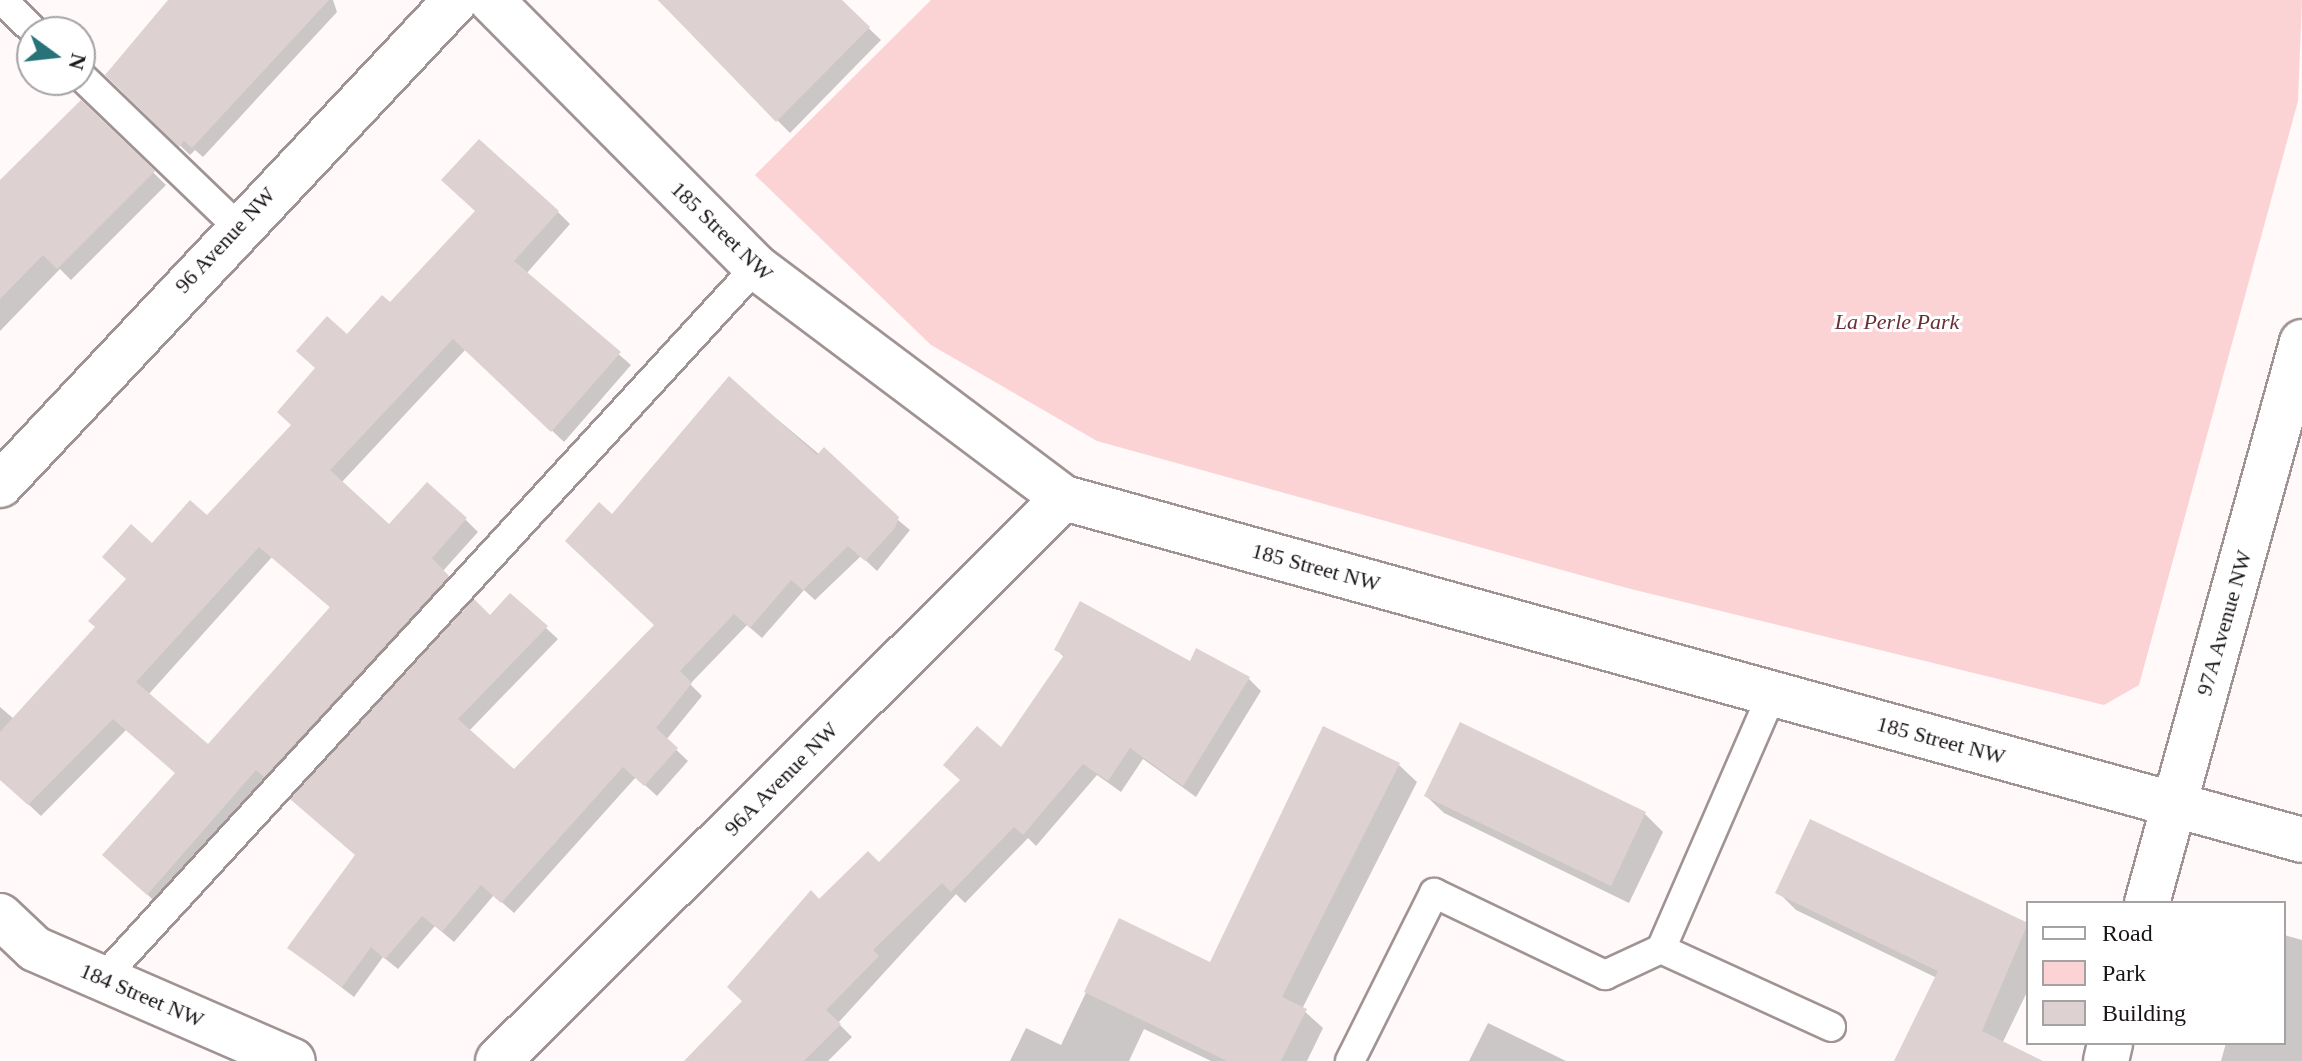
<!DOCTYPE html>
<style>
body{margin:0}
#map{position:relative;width:2302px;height:1061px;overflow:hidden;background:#fff9f9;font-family:Georgia,serif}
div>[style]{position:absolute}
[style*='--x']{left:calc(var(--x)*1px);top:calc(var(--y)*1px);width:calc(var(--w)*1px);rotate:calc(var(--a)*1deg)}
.green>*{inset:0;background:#fcd3d5}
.shadow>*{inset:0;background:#0003}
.building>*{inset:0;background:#ded1d1}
.roads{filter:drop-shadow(2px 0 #a09393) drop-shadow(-2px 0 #a09393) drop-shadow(0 2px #a09393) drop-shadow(0 -2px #a09393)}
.service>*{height:28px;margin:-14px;padding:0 14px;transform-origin:14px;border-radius:14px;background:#fff}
.minor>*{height:44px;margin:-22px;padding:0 22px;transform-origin:22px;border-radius:22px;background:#fff}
.tertiary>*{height:44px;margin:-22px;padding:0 22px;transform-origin:22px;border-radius:22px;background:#fff}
span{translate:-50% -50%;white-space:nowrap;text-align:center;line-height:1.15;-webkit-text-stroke:6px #fff;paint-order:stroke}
.street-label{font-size:22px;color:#1b1616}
.park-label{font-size:22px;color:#682e35;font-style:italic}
.legend{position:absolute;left:2026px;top:901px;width:260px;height:144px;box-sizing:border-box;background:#fff;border:2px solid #a4a2a2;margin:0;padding:10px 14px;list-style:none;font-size:24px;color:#1b1616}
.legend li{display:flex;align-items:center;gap:16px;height:40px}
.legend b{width:40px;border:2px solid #a4a2a2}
.north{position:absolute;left:16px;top:16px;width:80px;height:80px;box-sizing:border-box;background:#fff;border:2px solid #a4a2a2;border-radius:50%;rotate:105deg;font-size:22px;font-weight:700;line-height:32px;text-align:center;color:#1b1616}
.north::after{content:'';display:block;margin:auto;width:28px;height:36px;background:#287279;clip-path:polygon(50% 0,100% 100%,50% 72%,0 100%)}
</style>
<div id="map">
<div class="green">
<div style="clip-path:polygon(931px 0,2302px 0,2298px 101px,2139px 685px,2104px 705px,1627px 588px,1097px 441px,931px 345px,755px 175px)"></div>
</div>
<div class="shadow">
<div style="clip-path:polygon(172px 0,333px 0,337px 12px,203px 157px,195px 150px,190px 155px,107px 75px)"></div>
<div style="clip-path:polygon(658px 0,839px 0,881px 40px,790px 133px)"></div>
<div style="clip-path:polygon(81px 102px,166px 185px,71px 280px,60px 269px,0 331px,0 183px)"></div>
<div style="clip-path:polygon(evenodd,558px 212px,570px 224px,526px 274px,631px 365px,564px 442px,466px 349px,341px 483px,390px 527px,427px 485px,466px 520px,478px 532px,442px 572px,460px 589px,160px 906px,117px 867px,177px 773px,126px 730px,41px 816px,0 778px,0 707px,14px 719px,97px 627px,152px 546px,207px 518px,294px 426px,347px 337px,390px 304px,558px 212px,272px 557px,331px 608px,209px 747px,148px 695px,272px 557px)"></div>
<div style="clip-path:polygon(729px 379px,910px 530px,877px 571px,861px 556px,815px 600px,804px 590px,762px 638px,747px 625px,690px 684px,702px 696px,666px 740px,688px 761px,657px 796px,636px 777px,514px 913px,494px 895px,454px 942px,435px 926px,398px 969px,383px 957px,354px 997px,290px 948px,357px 856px,490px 618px,510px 595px,558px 639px,469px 731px,514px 772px,657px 625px,612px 517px)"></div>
<div style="clip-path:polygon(1056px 649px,1191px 663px,1248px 678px,1261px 691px,1196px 797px,1143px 759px,1121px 792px,1097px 775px,1036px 846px,1028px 838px,965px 903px,956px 894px,838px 1023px,852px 1037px,828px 1061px,687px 1061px,745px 1001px,819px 901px,879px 864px,1001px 750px,1065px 658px)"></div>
<div style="clip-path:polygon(1399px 765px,1417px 782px,1302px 1009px,1323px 1028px,1307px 1061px,1211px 1061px,1144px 1029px,1129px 1061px,1010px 1061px,1026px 1028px,1061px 1045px,1120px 921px,1211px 965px)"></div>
<div style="clip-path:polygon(1426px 796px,1645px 814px,1663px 832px,1629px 903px,1444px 813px)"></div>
<div style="clip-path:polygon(1811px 821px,2028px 925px,2028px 990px,2001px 1046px,2011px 1061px,1897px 1061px,1937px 978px,1796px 910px,1778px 892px)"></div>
<div style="clip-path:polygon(2284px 935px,2302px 940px,2302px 1061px,2221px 1061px,2226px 1043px,2284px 1043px)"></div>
<div style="clip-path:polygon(1488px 1023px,1566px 1061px,1469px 1061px)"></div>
</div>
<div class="building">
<div style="clip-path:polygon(168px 0,329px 0,192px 148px,184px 141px,179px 147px,105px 75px)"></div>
<div style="clip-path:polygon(658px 0,842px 0,870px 27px,776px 122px)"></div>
<div style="clip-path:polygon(81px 100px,155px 171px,57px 269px,43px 255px,0 299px,0 180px)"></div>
<div style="clip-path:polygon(evenodd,479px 139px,559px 211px,514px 261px,621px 352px,551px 432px,453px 339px,330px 470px,389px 524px,427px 482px,467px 518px,432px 558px,449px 576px,264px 777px,256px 770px,147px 895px,102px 855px,175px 773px,113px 719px,28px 805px,0 780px,0 732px,95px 627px,88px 621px,126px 579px,102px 557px,131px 524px,152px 543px,190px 500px,207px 515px,291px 425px,277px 412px,315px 368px,296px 351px,327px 316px,347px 334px,382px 295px,390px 302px,475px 211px,441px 180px,479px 139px,259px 547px,330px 607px,208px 744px,136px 682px,259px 547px)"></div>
<div style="clip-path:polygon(729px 376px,817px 455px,824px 447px,899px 517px,895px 528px,865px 561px,848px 546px,803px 590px,791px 580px,750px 628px,734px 614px,680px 671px,692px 683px,656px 728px,678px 748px,644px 786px,623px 767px,501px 903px,481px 885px,442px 932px,422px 916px,385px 959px,371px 947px,342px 987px,287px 948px,355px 855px,290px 799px,474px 599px,490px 615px,510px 593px,548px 626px,458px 719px,514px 769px,654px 625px,565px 541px,599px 502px,612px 514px)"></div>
<div style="clip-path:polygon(1080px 601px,1190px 661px,1196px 648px,1250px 677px,1183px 786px,1130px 748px,1108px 781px,1083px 764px,1023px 835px,1014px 827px,951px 892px,942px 883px,873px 950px,879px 956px,826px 1010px,841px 1024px,804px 1061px,684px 1061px,742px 1001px,727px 987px,811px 890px,819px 899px,868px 851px,879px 862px,960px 780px,943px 765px,977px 726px,1001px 747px,1064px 655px,1054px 650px)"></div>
<div style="clip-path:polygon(1460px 722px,1646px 812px,1611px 886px,1424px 796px)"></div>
<div style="clip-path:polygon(1323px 726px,1400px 763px,1282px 997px,1307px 1009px,1281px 1061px,1227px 1061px,1084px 992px,1119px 918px,1210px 962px)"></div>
<div style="clip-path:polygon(1810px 819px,2028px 923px,1982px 1031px,2043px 1061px,1894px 1061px,1938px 971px,1775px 893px)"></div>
</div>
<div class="roads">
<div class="service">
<div style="--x:2;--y:0;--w:46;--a:44.1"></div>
<div style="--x:80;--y:75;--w:218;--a:43.9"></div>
<div style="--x:1772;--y:694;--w:278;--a:113.5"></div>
<div style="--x:1661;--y:949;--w:187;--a:24.6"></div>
<div style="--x:103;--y:978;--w:965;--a:-47.43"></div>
<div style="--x:1350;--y:1061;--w:188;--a:-63.4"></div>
<div style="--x:1434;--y:893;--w:190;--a:25.6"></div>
<div style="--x:1605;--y:975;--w:62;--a:-24.9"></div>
</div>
<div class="minor">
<div style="--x:491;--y:0;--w:376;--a:45.2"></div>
<div style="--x:756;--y:267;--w:385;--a:36.9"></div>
<div style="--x:1064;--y:498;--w:1284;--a:15.44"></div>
<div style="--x:0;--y:485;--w:666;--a:-46.77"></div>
<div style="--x:0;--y:916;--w:48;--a:43.3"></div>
<div style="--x:35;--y:949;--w:281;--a:23.5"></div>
<div style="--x:498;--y:1061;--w:798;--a:-44.85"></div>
</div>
<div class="tertiary">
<div style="--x:2147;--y:903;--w:582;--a:-74.55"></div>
<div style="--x:2106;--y:1061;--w:18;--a:-77"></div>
</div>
</div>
<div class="street-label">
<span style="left:722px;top:231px;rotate:44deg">185 Street NW</span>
<span style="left:225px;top:240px;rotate:-47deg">96 Avenue NW</span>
<span style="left:1316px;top:567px;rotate:15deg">185 Street NW</span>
<span style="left:2224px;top:623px;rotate:-74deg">97A Avenue NW</span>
<span style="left:1941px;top:740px;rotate:15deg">185 Street NW</span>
<span style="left:781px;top:779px;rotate:-45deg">96A Avenue NW</span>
<span style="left:142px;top:995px;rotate:23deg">184 Street NW</span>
</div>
<div class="park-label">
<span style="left:1897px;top:322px">La Perle Park</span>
</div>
<ul class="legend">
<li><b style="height:10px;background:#fff"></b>Road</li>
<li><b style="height:22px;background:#fcd3d5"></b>Park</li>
<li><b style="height:22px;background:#ded1d1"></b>Building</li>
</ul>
<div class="north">N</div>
</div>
